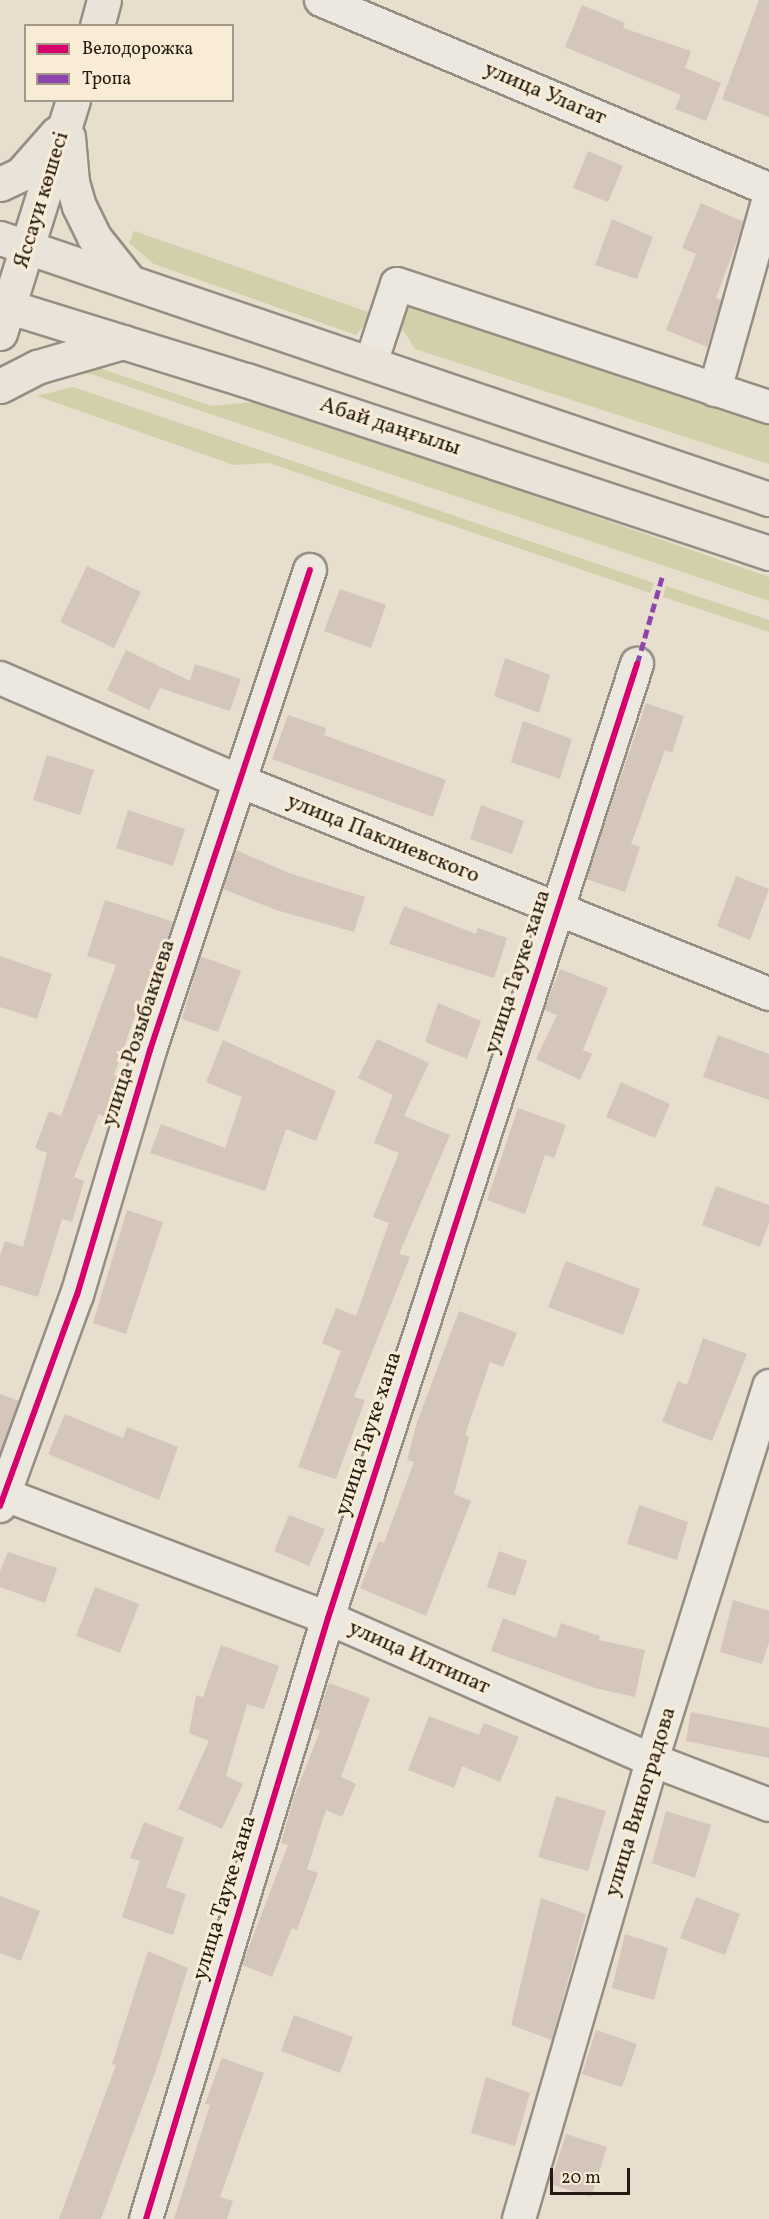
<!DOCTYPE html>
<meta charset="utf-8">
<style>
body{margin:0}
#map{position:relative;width:769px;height:2219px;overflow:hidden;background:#e8decd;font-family:Vollkorn,serif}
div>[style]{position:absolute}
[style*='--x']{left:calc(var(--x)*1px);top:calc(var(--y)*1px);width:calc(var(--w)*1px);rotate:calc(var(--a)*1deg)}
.green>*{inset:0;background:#d2cfab}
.building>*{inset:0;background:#d5c6bb}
.roads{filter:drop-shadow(2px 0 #958e83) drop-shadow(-2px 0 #958e83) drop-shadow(0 2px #958e83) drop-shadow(0 -2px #958e83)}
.minor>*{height:32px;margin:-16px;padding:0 16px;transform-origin:16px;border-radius:16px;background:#ece7df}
.major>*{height:33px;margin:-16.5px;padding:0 16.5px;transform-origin:16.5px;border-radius:16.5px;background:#e9e3d9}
.quiet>*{height:4.5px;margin-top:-2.25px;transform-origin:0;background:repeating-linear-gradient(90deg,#8e44ad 0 9px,transparent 0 13.5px)}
.cycleway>*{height:6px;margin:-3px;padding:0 3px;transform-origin:3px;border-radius:3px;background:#d6006c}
span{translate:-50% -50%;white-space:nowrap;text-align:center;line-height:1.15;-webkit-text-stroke:6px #f8ecd7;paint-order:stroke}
.street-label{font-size:22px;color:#261b11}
.legend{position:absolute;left:24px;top:24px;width:210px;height:78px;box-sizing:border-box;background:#f8ecd7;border:2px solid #a49888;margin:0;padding:8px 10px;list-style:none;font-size:18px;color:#261b11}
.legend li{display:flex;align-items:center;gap:12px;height:30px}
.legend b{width:30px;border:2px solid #a49888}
.scale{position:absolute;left:550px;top:2168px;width:80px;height:27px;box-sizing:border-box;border:3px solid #261b11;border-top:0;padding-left:8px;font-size:18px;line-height:21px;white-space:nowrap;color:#261b11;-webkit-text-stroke:4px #f8ecd7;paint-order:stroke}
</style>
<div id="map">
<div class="green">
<div style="clip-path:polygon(134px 231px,374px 314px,356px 335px,154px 264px,129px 243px)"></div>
<div style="clip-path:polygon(409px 302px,769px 416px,769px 464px,415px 349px,398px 322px)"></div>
<div style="clip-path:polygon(96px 367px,212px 406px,263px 401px,769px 577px,769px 601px,91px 374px,70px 373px)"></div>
<div style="clip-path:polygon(73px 387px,654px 583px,650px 593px,269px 463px,234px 465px,37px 396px)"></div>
<div style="clip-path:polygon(666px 586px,769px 620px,769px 632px,663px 597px)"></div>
</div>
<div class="building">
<div style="clip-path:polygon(759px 0,769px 0,769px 117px,722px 99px)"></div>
<div style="clip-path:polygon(582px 5px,625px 23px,623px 28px,691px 51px,685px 68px,721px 83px,706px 121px,675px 109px,681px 95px,565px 47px)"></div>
<div style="clip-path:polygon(588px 151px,623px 166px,608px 202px,573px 188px)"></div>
<div style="clip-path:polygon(701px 203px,744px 222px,716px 298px,722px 300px,707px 347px,666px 330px,696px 254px,682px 248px)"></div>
<div style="clip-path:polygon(612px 219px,653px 237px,637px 279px,595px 265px)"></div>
<div style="clip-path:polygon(87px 566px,141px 592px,114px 648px,60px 622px)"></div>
<div style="clip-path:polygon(340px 589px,386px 605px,371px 648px,324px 631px)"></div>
<div style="clip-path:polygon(126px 650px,190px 681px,195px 664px,241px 679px,230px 711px,160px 688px,149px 710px,107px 690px)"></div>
<div style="clip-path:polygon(505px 658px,550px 675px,539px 713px,494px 696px)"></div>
<div style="clip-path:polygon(646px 703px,684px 716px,672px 753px,665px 750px,631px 844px,640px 847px,625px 892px,586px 879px)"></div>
<div style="clip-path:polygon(288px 715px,326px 728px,324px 735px,446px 780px,433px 817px,272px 759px)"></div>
<div style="clip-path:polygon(523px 721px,572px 739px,560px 779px,511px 762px)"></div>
<div style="clip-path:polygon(47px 755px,94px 770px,80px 815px,33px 800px)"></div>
<div style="clip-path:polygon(481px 805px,524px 821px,512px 854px,470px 839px)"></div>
<div style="clip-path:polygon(128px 810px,185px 829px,173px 866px,116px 848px)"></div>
<div style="clip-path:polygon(236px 850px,289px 873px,365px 897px,354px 932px,276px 910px,223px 889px)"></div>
<div style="clip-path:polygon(736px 876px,769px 889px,750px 940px,717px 926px)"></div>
<div style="clip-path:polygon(105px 900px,174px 922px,155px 978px,149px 976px,114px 1075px,121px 1078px,107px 1118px,99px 1114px,74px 1177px,84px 1181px,72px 1222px,62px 1219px,38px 1297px,0 1285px,0 1256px,5px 1241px,23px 1247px,47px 1153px,35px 1148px,49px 1111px,61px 1116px,116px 965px,87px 956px)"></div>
<div style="clip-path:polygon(404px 906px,476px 934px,478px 928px,507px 938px,494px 978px,389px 944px)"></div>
<div style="clip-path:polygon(0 956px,52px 974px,37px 1019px,0 1007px)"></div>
<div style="clip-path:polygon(200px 956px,241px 971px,218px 1032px,182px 1019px)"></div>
<div style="clip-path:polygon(560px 969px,608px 988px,583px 1050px,592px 1054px,580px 1080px,536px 1059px,557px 1015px,544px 1010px)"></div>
<div style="clip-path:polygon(438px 1003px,481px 1021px,467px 1059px,425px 1042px)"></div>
<div style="clip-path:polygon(718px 1035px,769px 1054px,769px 1100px,703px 1077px)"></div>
<div style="clip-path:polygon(377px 1039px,429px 1063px,404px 1116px,450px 1135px,399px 1254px,410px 1257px,354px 1397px,365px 1400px,336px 1479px,298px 1467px,341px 1351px,322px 1343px,336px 1308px,356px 1316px,389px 1223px,373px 1217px,399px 1153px,374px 1143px,393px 1095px,358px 1078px)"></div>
<div style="clip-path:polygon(223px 1040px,336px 1091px,316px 1141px,286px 1129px,265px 1191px,150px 1153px,161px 1124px,225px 1148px,242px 1097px,206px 1082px)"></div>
<div style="clip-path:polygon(621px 1082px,670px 1104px,655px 1138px,606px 1117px)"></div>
<div style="clip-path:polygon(518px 1108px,566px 1125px,554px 1158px,545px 1155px,525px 1214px,487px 1200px)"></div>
<div style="clip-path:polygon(716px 1186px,769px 1205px,769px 1223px,760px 1247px,702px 1225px)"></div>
<div style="clip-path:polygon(127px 1210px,163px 1222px,126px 1334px,93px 1323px)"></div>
<div style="clip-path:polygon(566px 1261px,640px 1289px,623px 1335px,548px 1307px)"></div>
<div style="clip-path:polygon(459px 1311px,517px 1333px,503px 1367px,490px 1362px,465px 1435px,469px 1437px,454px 1494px,471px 1501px,426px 1616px,360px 1588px,379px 1541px,384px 1543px,414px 1462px,407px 1460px,417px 1422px)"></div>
<div style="clip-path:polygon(703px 1338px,747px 1354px,712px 1441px,662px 1422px,678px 1381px,687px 1385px)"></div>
<div style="clip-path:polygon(0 1394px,19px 1401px,0 1454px)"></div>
<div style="clip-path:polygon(65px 1414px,123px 1438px,127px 1427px,178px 1447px,159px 1500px,48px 1454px)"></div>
<div style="clip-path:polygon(639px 1505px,688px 1522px,677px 1560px,627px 1544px)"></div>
<div style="clip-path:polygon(289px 1515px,325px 1529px,309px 1566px,274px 1551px)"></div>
<div style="clip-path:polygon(499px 1551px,527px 1561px,515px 1596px,487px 1587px)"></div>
<div style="clip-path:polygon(8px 1552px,57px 1568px,45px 1603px,0 1587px,0 1571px)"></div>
<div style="clip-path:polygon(95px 1587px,139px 1604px,120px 1653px,76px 1636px)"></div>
<div style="clip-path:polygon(733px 1600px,769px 1611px,769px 1642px,762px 1664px,720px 1652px)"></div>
<div style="clip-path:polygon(503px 1618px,556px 1638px,561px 1623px,600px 1636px,599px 1640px,645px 1650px,635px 1697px,595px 1688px,491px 1651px)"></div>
<div style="clip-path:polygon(221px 1645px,279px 1666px,264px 1709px,247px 1704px,226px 1776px,243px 1784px,222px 1829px,178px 1809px,209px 1741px,189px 1733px,196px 1695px,203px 1697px)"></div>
<div style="clip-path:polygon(329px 1683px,370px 1698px,341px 1777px,356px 1784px,342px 1817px,326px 1810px,307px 1869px,318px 1873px,297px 1930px,292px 1928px,272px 1977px,242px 1965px,288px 1845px,281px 1843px,294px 1797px,320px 1731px,314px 1728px)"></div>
<div style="clip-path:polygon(691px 1712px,769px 1728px,769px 1758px,686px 1741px)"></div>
<div style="clip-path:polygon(429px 1716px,479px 1735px,484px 1723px,519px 1737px,500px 1782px,462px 1766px,454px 1788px,408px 1770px)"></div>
<div style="clip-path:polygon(556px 1796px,606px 1811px,588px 1871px,538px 1857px)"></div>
<div style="clip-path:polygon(666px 1811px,711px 1825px,695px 1878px,652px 1863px)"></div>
<div style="clip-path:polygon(144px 1822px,184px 1838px,166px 1887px,186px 1894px,173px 1935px,122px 1917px,140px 1861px,130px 1858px)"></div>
<div style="clip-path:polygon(0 1896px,40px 1911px,21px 1961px,0 1953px)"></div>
<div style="clip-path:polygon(696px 1897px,740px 1914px,725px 1955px,680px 1938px)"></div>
<div style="clip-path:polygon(541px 1898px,586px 1914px,552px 2040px,511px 2025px)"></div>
<div style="clip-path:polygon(625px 1934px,668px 1948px,654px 2000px,612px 1988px)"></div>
<div style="clip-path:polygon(148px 1951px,188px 1968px,156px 2070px,101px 2219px,59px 2219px,116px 2065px,112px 2064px)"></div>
<div style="clip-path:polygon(294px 2015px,353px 2037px,340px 2073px,281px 2051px)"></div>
<div style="clip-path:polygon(596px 2030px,637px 2044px,622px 2087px,582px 2074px)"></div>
<div style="clip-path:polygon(222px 2058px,264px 2073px,220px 2197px,233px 2201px,227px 2219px,174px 2219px,210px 2105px,205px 2104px)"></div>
<div style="clip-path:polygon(486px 2077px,530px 2093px,515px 2146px,471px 2133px)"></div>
<div style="clip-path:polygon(566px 2134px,607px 2147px,591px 2197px,550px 2184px)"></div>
</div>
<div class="roads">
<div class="minor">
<div style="--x:321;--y:0;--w:486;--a:22.9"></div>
<div style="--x:371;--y:363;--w:83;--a:-71.8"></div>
<div style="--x:397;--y:284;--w:392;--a:18.3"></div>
<div style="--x:715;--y:390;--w:199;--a:-74.3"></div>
<div style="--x:0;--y:678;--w:263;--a:23.3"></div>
<div style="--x:242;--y:782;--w:568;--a:21.91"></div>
<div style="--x:0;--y:1493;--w:351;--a:20.9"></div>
<div style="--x:328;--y:1618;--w:354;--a:23.7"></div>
<div style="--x:652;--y:1760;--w:125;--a:21"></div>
<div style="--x:0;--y:1506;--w:225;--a:-70"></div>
<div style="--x:77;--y:1295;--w:256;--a:-73.4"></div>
<div style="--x:150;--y:1050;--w:506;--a:-71.57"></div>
<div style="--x:146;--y:2219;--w:628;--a:-73.15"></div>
<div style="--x:328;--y:1618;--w:1003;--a:-72.05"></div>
<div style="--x:519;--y:2219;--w:478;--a:-73.8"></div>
<div style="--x:652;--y:1760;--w:392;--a:-72.6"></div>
</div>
<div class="major">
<div style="--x:97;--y:26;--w:27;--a:-75"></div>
<div style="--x:68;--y:137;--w:45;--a:84.9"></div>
<div style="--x:72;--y:182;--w:25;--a:74"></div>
<div style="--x:79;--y:206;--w:34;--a:64"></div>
<div style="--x:94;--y:237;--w:56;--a:51.5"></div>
<div style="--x:0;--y:184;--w:23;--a:-25"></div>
<div style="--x:21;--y:174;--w:55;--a:-48.7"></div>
<div style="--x:0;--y:238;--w:812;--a:18.75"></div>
<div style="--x:0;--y:304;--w:257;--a:17.2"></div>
<div style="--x:246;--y:380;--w:551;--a:18.3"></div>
<div style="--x:0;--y:333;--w:244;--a:-72.6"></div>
<div style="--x:0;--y:386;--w:42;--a:-27.2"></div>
<div style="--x:37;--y:367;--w:90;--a:-16.2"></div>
</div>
</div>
<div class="quiet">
<div style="--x:637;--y:664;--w:91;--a:-74"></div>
</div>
<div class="cycleway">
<div style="--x:0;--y:1506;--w:225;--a:-70"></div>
<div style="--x:77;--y:1295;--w:256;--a:-73.4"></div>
<div style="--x:150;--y:1050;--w:506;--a:-71.57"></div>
<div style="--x:146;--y:2219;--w:628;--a:-73.15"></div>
<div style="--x:328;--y:1618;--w:1003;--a:-72.05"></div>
</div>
<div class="street-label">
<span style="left:545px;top:94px;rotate:23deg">улица Улагат</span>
<span style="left:42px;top:200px;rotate:-73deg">Яссауи көшесі</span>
<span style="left:390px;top:427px;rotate:18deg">Абай даңғылы</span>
<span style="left:383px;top:839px;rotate:22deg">улица Паклиевского</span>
<span style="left:518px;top:972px;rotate:-72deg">улица Тауке хана</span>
<span style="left:139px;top:1033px;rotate:-72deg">улица Розыбакиева</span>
<span style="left:369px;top:1434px;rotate:-72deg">улица Тауке хана</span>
<span style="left:419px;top:1658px;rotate:24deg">улица Илтипат</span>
<span style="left:641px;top:1802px;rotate:-73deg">улица Виноградова</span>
<span style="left:225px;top:1898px;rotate:-73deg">улица Тауке хана</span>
</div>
<ul class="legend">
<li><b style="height:8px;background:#d6006c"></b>Велодорожка</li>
<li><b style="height:8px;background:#8e44ad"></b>Тропа</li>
</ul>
<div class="scale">20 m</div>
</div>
